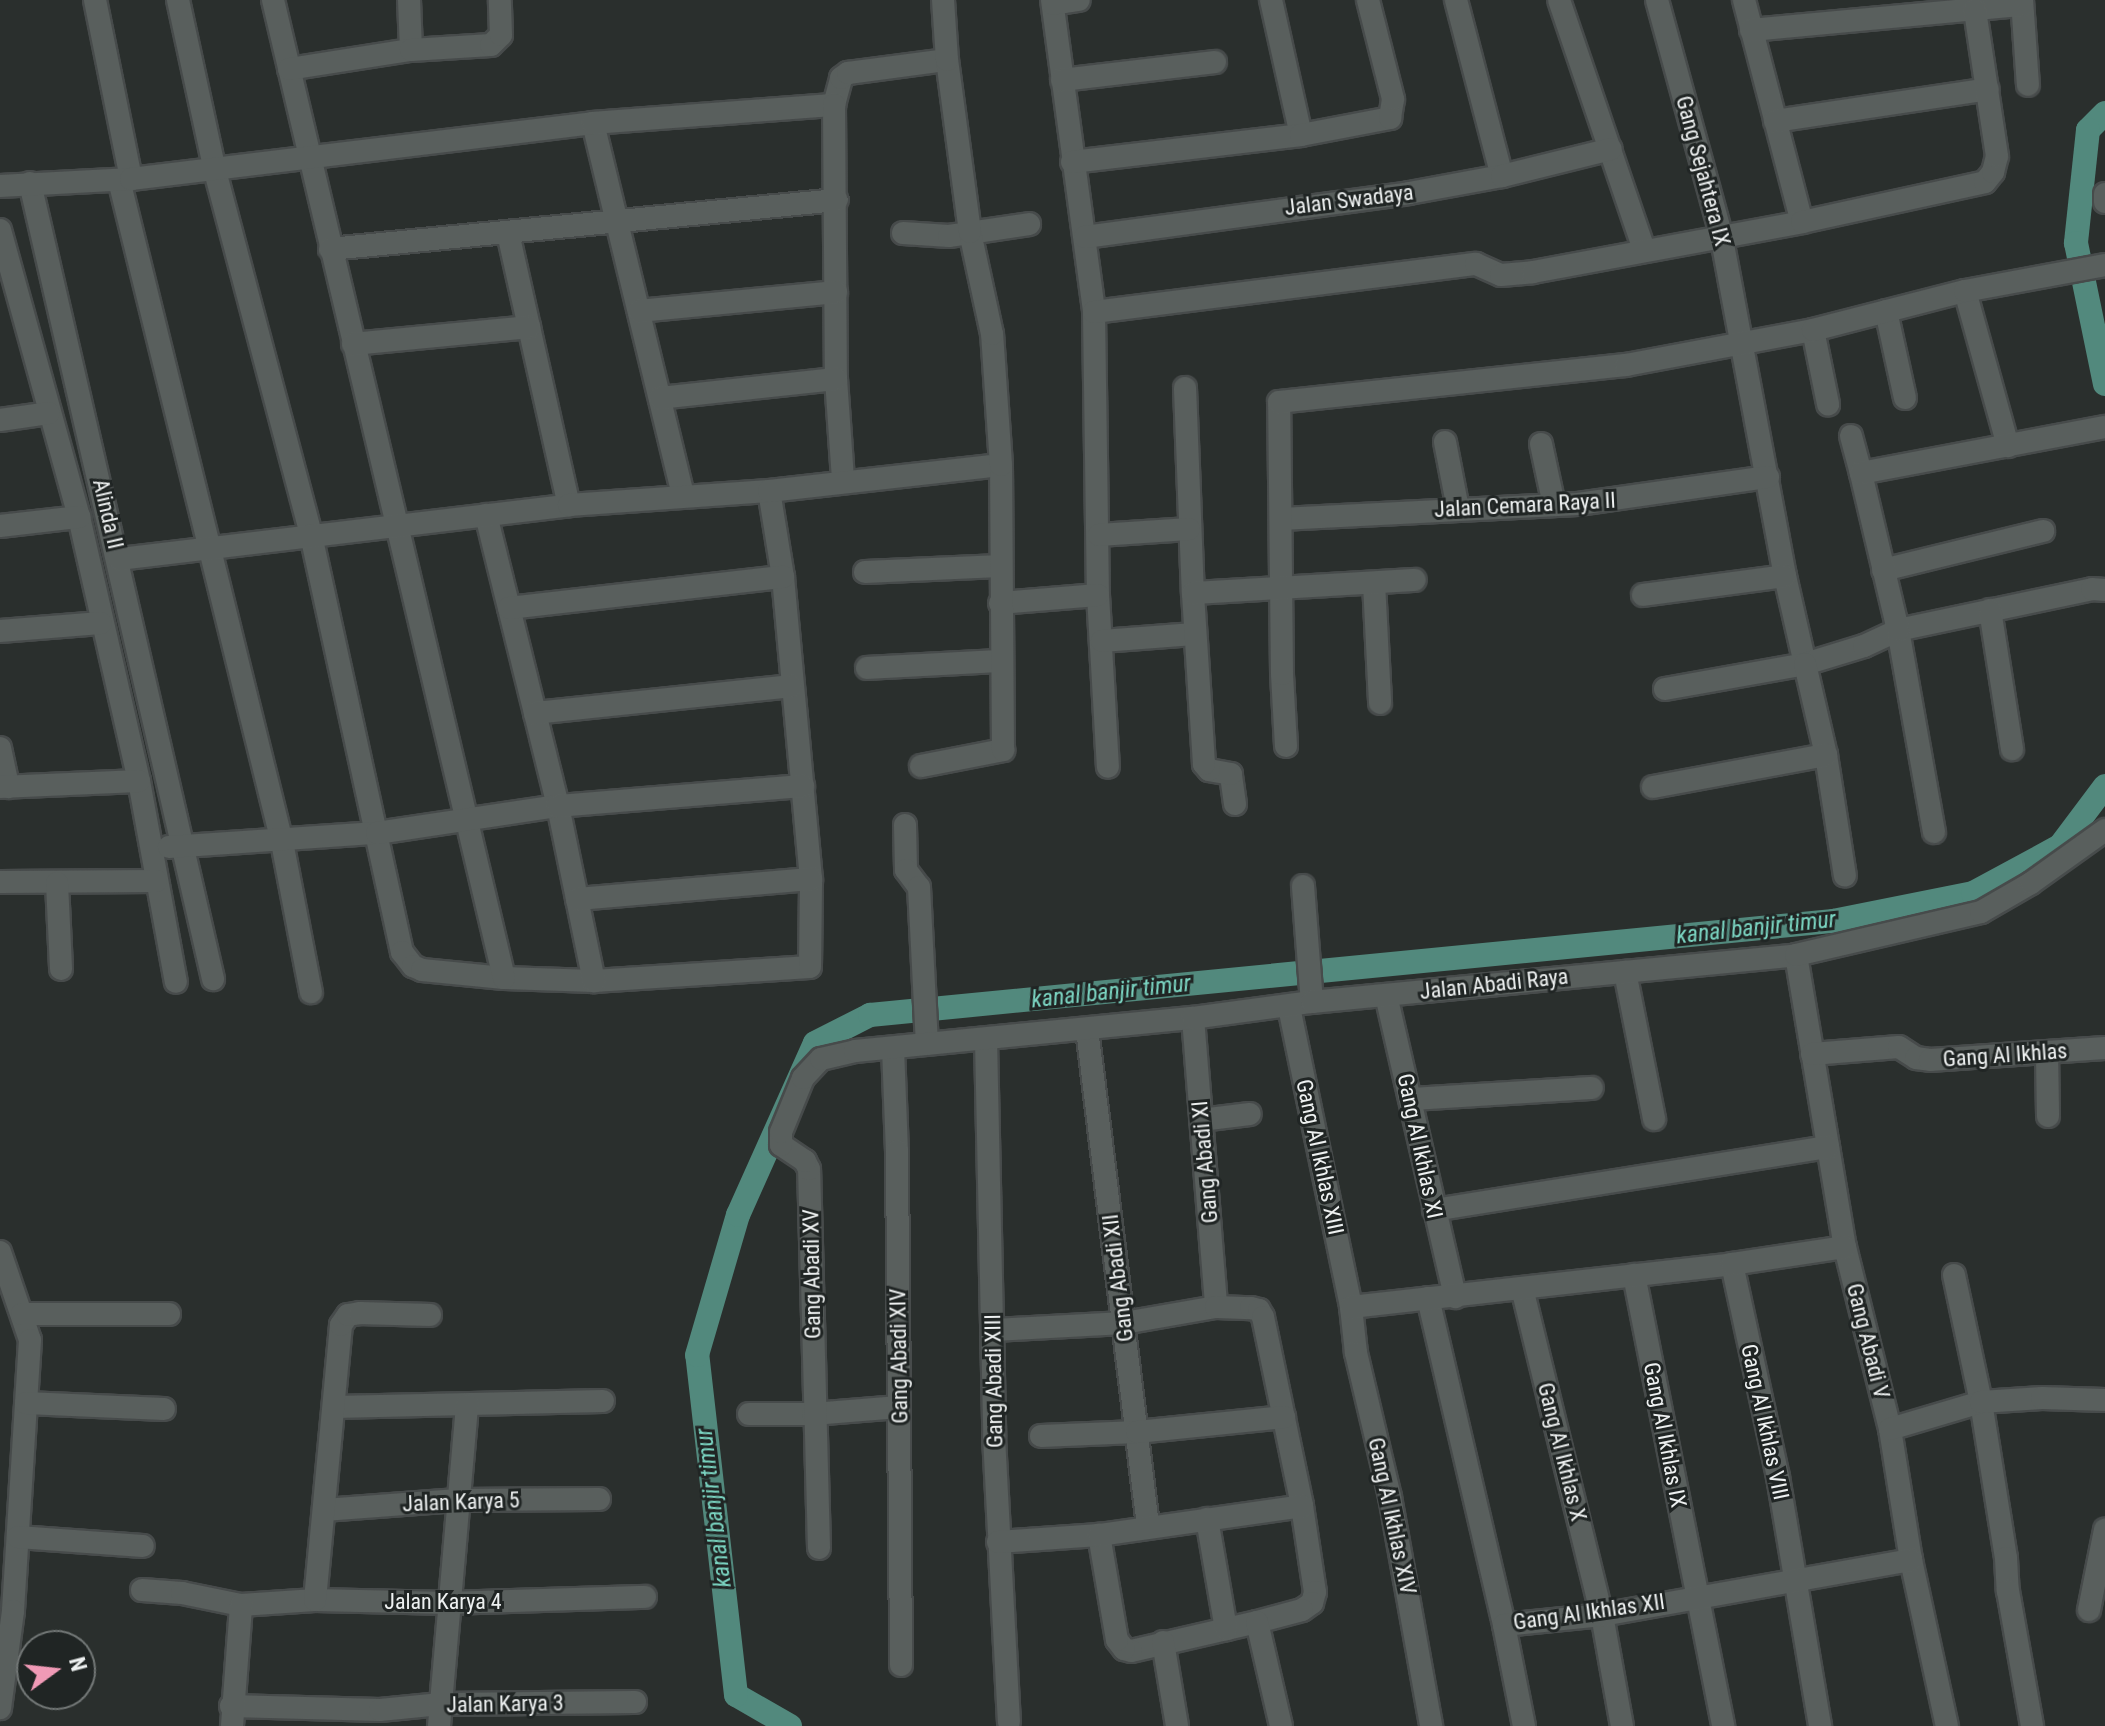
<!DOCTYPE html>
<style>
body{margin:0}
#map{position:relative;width:2105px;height:1726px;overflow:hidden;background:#2a2f2d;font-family:"Roboto Condensed",sans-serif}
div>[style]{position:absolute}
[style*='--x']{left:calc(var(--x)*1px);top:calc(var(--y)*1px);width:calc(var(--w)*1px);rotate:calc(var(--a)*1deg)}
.canal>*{height:24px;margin:-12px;padding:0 12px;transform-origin:12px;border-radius:12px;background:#52897d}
.roads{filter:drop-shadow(2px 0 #474b4b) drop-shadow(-2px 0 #474b4b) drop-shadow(0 2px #474b4b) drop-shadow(0 -2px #474b4b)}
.minor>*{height:22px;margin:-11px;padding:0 11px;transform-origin:11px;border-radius:11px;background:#595f5d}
span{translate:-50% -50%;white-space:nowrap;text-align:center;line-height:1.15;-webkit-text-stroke:6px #202524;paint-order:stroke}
.street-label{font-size:22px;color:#eef1f1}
.water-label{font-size:24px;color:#7bd5c2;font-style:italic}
.north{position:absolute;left:16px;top:1630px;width:80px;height:80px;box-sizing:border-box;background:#202524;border:2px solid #727776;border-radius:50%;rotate:75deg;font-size:22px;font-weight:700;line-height:32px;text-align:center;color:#eef1f1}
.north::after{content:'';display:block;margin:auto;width:28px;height:36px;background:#f09ab6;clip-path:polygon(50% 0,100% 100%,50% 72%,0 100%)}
</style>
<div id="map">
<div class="canal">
<div style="--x:2105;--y:113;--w:24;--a:135"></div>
<div style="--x:2088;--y:130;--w:114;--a:96.1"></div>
<div style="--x:2076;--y:243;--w:144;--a:78.4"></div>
<div style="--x:790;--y:1726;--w:62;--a:-150.1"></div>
<div style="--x:736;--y:1695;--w:342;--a:-96.5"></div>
<div style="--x:697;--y:1355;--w:146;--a:-73.7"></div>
<div style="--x:738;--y:1215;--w:188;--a:-65.9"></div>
<div style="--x:815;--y:1043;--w:62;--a:-27"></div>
<div style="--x:870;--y:1015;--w:968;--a:-5.58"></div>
<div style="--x:1833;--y:921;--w:143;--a:-11.3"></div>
<div style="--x:1973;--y:893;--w:99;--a:-28.4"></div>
<div style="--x:2060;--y:846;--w:75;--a:-53.1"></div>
</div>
<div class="roads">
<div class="minor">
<div style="--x:95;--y:0;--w:183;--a:78.6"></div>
<div style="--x:178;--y:0;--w:175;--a:77.8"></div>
<div style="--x:215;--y:171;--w:376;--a:75.2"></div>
<div style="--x:311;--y:535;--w:427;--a:77.7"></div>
<div style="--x:402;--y:952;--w:18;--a:52"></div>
<div style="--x:413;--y:966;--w:10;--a:24"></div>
<div style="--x:422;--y:970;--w:82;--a:5.6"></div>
<div style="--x:504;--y:978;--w:90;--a:1.9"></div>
<div style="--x:594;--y:981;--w:216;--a:-3.7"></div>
<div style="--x:810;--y:967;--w:88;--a:-89.3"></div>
<div style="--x:811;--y:879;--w:303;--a:-95.3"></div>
<div style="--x:783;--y:577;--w:87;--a:-99.2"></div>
<div style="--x:273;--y:0;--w:1005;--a:76.71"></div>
<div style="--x:409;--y:0;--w:50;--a:87.7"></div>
<div style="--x:1052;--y:0;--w:315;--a:82.3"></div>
<div style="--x:1094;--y:312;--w:283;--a:89.2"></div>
<div style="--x:1098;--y:595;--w:172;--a:86.7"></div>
<div style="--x:1271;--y:0;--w:138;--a:77.5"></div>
<div style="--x:1456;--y:0;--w:182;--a:75.4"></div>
<div style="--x:1559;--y:0;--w:264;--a:71.2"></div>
<div style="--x:1657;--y:0;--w:243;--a:74.7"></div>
<div style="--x:1721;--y:234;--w:348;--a:79.4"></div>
<div style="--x:1785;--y:576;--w:90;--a:77.2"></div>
<div style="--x:1805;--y:664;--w:62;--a:-17"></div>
<div style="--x:1864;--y:646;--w:38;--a:-25"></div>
<div style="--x:1898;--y:630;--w:198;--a:-11.9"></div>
<div style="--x:2092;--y:589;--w:13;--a:4"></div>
<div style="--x:1744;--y:0;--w:229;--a:75.4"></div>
<div style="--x:2022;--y:0;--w:85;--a:86"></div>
<div style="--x:1053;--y:4;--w:26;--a:-9"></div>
<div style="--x:1751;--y:30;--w:272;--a:-5.3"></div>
<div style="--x:289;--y:69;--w:123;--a:-8.9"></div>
<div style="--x:411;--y:50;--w:80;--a:-3.6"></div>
<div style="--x:491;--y:45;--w:14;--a:-45"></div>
<div style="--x:501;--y:35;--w:35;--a:-92"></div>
<div style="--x:1062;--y:80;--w:154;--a:-6.7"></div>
<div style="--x:834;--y:105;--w:28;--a:-75"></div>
<div style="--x:841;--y:78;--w:9;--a:-36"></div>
<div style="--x:848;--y:73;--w:100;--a:-7.5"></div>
<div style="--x:1775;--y:121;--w:215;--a:-8.5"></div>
<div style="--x:593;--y:123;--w:382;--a:76.4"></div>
<div style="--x:1072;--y:162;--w:231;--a:-6.7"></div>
<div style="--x:1301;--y:135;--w:91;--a:-10.8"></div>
<div style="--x:1390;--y:118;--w:19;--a:-81"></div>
<div style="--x:1393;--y:99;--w:102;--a:-104.2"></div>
<div style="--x:119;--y:180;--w:682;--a:76.17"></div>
<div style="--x:282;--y:842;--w:153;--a:79.1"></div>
<div style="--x:30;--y:183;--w:817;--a:77.05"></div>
<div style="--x:0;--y:186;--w:131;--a:-3.1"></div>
<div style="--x:131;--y:179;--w:465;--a:-6.9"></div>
<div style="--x:593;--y:123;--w:242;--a:-4.3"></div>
<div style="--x:834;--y:105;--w:274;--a:89.6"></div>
<div style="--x:836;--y:379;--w:101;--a:86"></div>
<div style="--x:2105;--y:194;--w:8;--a:90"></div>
<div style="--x:0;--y:230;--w:298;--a:74.6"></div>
<div style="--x:79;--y:517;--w:271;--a:77.2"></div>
<div style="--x:139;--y:781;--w:204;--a:79.6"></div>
<div style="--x:508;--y:233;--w:279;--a:77.4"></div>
<div style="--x:903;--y:233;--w:46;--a:3.7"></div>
<div style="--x:949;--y:236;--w:81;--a:-8.5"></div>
<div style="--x:1085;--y:237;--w:327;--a:-7.7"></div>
<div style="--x:1409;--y:193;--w:95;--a:-10.4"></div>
<div style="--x:1502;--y:176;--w:112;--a:-13.9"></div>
<div style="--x:330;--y:249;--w:509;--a:-5.52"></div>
<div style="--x:1965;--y:291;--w:161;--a:74.5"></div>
<div style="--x:639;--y:311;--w:198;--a:-5.5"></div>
<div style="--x:1886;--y:311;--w:89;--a:77.7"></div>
<div style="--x:1094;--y:312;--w:385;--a:-7.2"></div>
<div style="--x:1476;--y:264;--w:27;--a:24"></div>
<div style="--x:1501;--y:275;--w:32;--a:-5"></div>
<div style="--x:1533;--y:272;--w:274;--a:-10.5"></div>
<div style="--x:1802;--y:222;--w:187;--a:-12.3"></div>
<div style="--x:1985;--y:182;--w:13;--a:-51"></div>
<div style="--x:1993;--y:172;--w:16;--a:-76"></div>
<div style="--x:1997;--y:156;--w:148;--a:-98.6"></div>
<div style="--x:1813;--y:330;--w:76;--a:78.5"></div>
<div style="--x:353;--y:344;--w:177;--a:-5.5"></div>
<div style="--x:1185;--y:388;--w:205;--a:87.8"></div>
<div style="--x:660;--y:398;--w:177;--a:-6.2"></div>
<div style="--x:0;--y:420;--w:49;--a:-8.1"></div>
<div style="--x:1851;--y:436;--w:38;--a:75"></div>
<div style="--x:1445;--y:442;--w:68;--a:79"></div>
<div style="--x:1541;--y:444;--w:62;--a:78"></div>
<div style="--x:486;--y:515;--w:300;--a:76.1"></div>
<div style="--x:558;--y:806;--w:179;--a:78.4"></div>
<div style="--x:1281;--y:519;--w:297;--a:-2.9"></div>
<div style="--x:1578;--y:504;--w:192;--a:-8.1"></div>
<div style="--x:0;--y:526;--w:80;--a:-6.5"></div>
<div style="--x:1099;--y:535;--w:90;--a:-3.8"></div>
<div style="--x:119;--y:559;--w:453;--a:-6.8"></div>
<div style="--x:569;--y:505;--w:200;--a:-4"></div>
<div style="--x:769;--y:491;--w:233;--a:-6.4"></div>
<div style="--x:1883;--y:570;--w:165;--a:-13.7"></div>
<div style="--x:865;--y:572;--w:135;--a:-2.5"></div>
<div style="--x:1374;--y:583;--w:120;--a:87.1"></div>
<div style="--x:1643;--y:595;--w:143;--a:-7.6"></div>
<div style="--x:1000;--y:603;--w:98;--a:-4.7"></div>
<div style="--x:509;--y:608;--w:276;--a:-6.5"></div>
<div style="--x:1990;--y:610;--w:141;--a:81"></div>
<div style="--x:0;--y:631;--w:101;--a:-4.5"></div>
<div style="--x:1102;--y:641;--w:92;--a:-4.4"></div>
<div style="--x:867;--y:668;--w:135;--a:-3"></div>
<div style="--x:1665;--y:689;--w:142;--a:-10.1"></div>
<div style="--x:1805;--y:664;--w:93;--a:77"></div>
<div style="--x:1826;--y:755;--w:122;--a:81.1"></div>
<div style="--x:535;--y:713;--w:257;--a:-6"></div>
<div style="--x:1286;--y:746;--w:72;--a:-93.2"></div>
<div style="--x:1282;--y:674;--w:272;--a:-90.6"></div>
<div style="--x:1279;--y:402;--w:349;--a:-6.1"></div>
<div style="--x:1626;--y:365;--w:190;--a:-10.6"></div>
<div style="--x:1813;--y:330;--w:157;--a:-14.4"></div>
<div style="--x:1965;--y:291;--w:142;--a:-10.5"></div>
<div style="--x:0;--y:748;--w:40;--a:78"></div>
<div style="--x:921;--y:766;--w:84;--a:-11"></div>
<div style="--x:1003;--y:750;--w:285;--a:-90.4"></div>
<div style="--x:1001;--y:465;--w:131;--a:-93.9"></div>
<div style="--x:992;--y:334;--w:104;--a:-102.2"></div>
<div style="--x:970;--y:232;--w:174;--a:-97.6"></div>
<div style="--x:947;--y:60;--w:60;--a:-93.8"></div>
<div style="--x:0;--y:787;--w:139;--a:-2.5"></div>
<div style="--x:1653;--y:787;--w:176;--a:-10.5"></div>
<div style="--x:1235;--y:804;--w:30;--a:-98"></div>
<div style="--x:1231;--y:774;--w:22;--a:-170"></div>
<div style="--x:1209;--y:770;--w:8;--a:-130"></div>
<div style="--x:1204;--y:764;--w:171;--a:-93.7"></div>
<div style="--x:1193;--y:593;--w:222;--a:-3.4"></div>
<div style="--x:905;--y:825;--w:45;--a:88.7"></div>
<div style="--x:906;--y:870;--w:21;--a:53"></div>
<div style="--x:919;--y:887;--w:157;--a:87.1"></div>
<div style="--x:1934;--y:832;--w:205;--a:-100.1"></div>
<div style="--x:1898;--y:630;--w:161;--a:-103.3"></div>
<div style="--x:1861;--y:473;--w:248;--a:-10.7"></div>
<div style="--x:169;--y:847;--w:208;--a:-3.9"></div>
<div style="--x:377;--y:833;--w:183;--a:-8.5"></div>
<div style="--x:558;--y:806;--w:246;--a:-4.7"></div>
<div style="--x:0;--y:882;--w:156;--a:-0.4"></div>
<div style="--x:57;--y:883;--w:86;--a:87.3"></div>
<div style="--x:1303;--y:886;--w:116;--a:85.6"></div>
<div style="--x:577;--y:899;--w:235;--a:-4.9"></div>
<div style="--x:1796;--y:955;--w:296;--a:80.5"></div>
<div style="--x:1845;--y:1247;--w:187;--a:76.1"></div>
<div style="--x:1890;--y:1429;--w:133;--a:80.9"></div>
<div style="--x:1911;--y:1560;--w:170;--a:77.8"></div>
<div style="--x:1625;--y:972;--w:150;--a:78.8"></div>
<div style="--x:1386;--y:995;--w:310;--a:77.1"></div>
<div style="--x:1289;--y:1007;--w:306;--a:78.3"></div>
<div style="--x:1351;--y:1307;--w:46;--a:83.8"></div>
<div style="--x:1356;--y:1353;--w:148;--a:76.7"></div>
<div style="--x:1390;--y:1497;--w:233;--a:79.8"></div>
<div style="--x:1193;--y:1018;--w:290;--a:85.4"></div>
<div style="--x:1087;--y:1029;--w:501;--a:83"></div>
<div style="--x:986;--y:1039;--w:398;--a:88.8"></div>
<div style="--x:994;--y:1437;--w:285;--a:87"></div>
<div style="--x:893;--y:1048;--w:103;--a:87.8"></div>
<div style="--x:897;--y:1151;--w:514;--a:89.55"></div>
<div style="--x:2047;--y:1052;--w:64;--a:89.1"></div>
<div style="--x:1812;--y:1054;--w:87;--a:-4.6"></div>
<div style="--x:1899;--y:1047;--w:20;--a:33"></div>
<div style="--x:1916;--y:1058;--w:14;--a:8"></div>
<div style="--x:1930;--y:1060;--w:175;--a:-3.9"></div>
<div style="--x:1411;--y:1099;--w:181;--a:-3.5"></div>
<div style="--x:1201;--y:1120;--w:49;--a:-7"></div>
<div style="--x:1434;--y:1210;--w:399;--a:-9.1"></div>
<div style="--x:0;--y:1252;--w:93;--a:71.2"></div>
<div style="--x:30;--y:1340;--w:272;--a:93.6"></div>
<div style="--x:13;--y:1611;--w:98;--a:97.6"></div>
<div style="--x:1732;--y:1264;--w:218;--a:77.8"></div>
<div style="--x:1778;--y:1477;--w:253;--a:80.4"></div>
<div style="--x:1634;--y:1275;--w:460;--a:78.8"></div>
<div style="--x:1954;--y:1275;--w:130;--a:78"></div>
<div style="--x:1981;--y:1402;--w:158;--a:80.9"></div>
<div style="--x:2006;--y:1558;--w:33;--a:87"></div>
<div style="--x:2008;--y:1591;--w:137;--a:79.9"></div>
<div style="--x:1522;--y:1288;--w:337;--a:76.3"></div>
<div style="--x:1602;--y:1615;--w:113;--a:79.8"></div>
<div style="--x:1428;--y:1298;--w:336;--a:76.9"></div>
<div style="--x:1504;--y:1625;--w:99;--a:-5.8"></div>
<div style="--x:1602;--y:1615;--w:314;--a:-10.1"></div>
<div style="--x:1351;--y:1307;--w:383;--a:-6.4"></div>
<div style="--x:1732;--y:1264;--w:114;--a:-8.6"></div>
<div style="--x:22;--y:1314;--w:147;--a:0"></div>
<div style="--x:994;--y:1330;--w:130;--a:-3.1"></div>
<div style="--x:1124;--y:1323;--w:93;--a:-9.9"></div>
<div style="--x:1216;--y:1307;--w:35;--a:2"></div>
<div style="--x:1251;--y:1308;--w:8;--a:14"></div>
<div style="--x:1259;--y:1310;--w:8;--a:60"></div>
<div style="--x:1263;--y:1317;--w:193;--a:78.3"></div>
<div style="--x:1302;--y:1506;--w:87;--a:81.4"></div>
<div style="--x:1315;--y:1592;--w:11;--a:105"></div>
<div style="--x:1312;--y:1603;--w:12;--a:145"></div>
<div style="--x:1302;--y:1610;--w:47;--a:165.1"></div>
<div style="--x:1257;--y:1622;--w:129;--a:167"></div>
<div style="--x:1131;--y:1651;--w:7;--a:-164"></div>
<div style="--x:1124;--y:1649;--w:11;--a:-128"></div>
<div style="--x:1117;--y:1640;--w:107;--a:-99.7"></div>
<div style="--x:26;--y:1403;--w:138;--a:2.5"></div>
<div style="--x:334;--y:1407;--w:269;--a:-1.3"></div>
<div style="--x:749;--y:1414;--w:64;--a:0"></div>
<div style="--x:813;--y:1414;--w:86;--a:-4.7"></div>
<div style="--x:1890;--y:1429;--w:95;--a:-16.5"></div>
<div style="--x:1981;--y:1402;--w:61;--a:-3.8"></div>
<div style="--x:2042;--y:1398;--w:63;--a:1.8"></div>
<div style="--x:1041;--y:1436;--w:96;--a:-2.4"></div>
<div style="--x:1137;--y:1432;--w:148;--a:-5.8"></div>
<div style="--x:324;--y:1510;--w:134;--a:-4.3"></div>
<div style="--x:458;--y:1500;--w:141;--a:-0.4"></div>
<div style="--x:1207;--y:1519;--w:112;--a:80.2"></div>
<div style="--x:18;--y:1537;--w:125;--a:4.1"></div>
<div style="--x:998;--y:1542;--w:101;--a:-4"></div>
<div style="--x:1099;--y:1535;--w:205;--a:-8.1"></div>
<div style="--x:819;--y:1548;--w:379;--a:-91.5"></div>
<div style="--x:809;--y:1169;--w:9;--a:-117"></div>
<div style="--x:805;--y:1161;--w:29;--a:-146"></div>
<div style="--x:781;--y:1145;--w:13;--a:-90"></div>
<div style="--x:781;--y:1132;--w:58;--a:-67.8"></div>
<div style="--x:803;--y:1078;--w:26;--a:-47"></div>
<div style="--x:821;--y:1059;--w:35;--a:-13"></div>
<div style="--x:855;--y:1051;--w:340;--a:-5.6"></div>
<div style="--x:1193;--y:1018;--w:120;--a:-7.7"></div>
<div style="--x:1312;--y:1002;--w:486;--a:-5.5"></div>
<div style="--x:1796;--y:955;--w:190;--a:-13.1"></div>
<div style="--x:1981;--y:912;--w:58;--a:-30.1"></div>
<div style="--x:2031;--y:883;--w:91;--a:-35.6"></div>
<div style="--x:142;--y:1590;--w:40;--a:4.3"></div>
<div style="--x:182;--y:1593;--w:60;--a:11.5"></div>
<div style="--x:241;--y:1605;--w:74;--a:-3.9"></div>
<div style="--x:315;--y:1600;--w:135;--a:1.3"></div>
<div style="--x:450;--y:1603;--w:195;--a:-1.8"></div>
<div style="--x:315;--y:1600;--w:276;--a:-84.6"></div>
<div style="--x:341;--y:1325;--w:12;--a:-55"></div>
<div style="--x:348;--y:1315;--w:12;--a:-9"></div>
<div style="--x:360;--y:1313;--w:70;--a:1.6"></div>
<div style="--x:2089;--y:1610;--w:82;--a:-78.7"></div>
<div style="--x:1257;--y:1622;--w:107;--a:77"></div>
<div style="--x:1504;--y:1625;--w:103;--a:78.8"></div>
<div style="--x:1163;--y:1642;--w:85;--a:80.5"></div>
<div style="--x:231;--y:1706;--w:149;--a:1.5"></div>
<div style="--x:380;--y:1710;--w:61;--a:-5.6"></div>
<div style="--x:441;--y:1704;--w:194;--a:-0.6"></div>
<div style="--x:232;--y:1726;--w:121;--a:-85.7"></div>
<div style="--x:439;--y:1726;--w:322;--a:-85"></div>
</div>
</div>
<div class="street-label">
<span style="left:1703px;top:171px;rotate:75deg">Gang Sejahtera IX</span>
<span style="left:1349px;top:200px;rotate:-7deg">Jalan Swadaya</span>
<span style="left:1525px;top:505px;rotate:-3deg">Jalan Cemara Raya II</span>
<span style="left:108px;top:514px;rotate:77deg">Alinda II</span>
<span style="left:1494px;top:984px;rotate:-6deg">Jalan Abadi Raya</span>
<span style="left:2005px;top:1055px;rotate:-4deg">Gang Al Ikhlas</span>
<span style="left:1420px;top:1146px;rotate:78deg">Gang Al Ikhlas XI</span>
<span style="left:1320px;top:1157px;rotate:78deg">Gang Al Ikhlas XIII</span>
<span style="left:1205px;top:1162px;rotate:-95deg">Gang Abadi XI</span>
<span style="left:812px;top:1274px;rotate:-91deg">Gang Abadi XV</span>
<span style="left:1118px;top:1278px;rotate:-97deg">Gang Abadi XII</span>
<span style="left:1868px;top:1341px;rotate:76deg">Gang Abadi V</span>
<span style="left:899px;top:1356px;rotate:-91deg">Gang Abadi XIV</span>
<span style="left:994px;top:1381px;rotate:-91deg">Gang Abadi XIII</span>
<span style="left:1765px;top:1422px;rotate:78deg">Gang Al Ikhlas VIII</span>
<span style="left:1665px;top:1435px;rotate:79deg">Gang Al Ikhlas IX</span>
<span style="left:1562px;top:1452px;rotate:76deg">Gang Al Ikhlas X</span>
<span style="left:461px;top:1502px;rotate:-2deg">Jalan Karya 5</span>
<span style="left:1392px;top:1516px;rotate:78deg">Gang Al Ikhlas XIV</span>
<span style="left:443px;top:1602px">Jalan Karya 4</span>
<span style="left:1589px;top:1612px;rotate:-8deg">Gang Al Ikhlas XII</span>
<span style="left:505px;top:1704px;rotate:-1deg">Jalan Karya 3</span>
</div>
<div class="water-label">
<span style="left:1756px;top:928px;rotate:-6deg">kanal banjir timur</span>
<span style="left:1111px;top:992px;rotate:-6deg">kanal banjir timur</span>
<span style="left:714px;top:1508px;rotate:-97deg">kanal banjir timur</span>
</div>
<div class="north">N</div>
</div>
